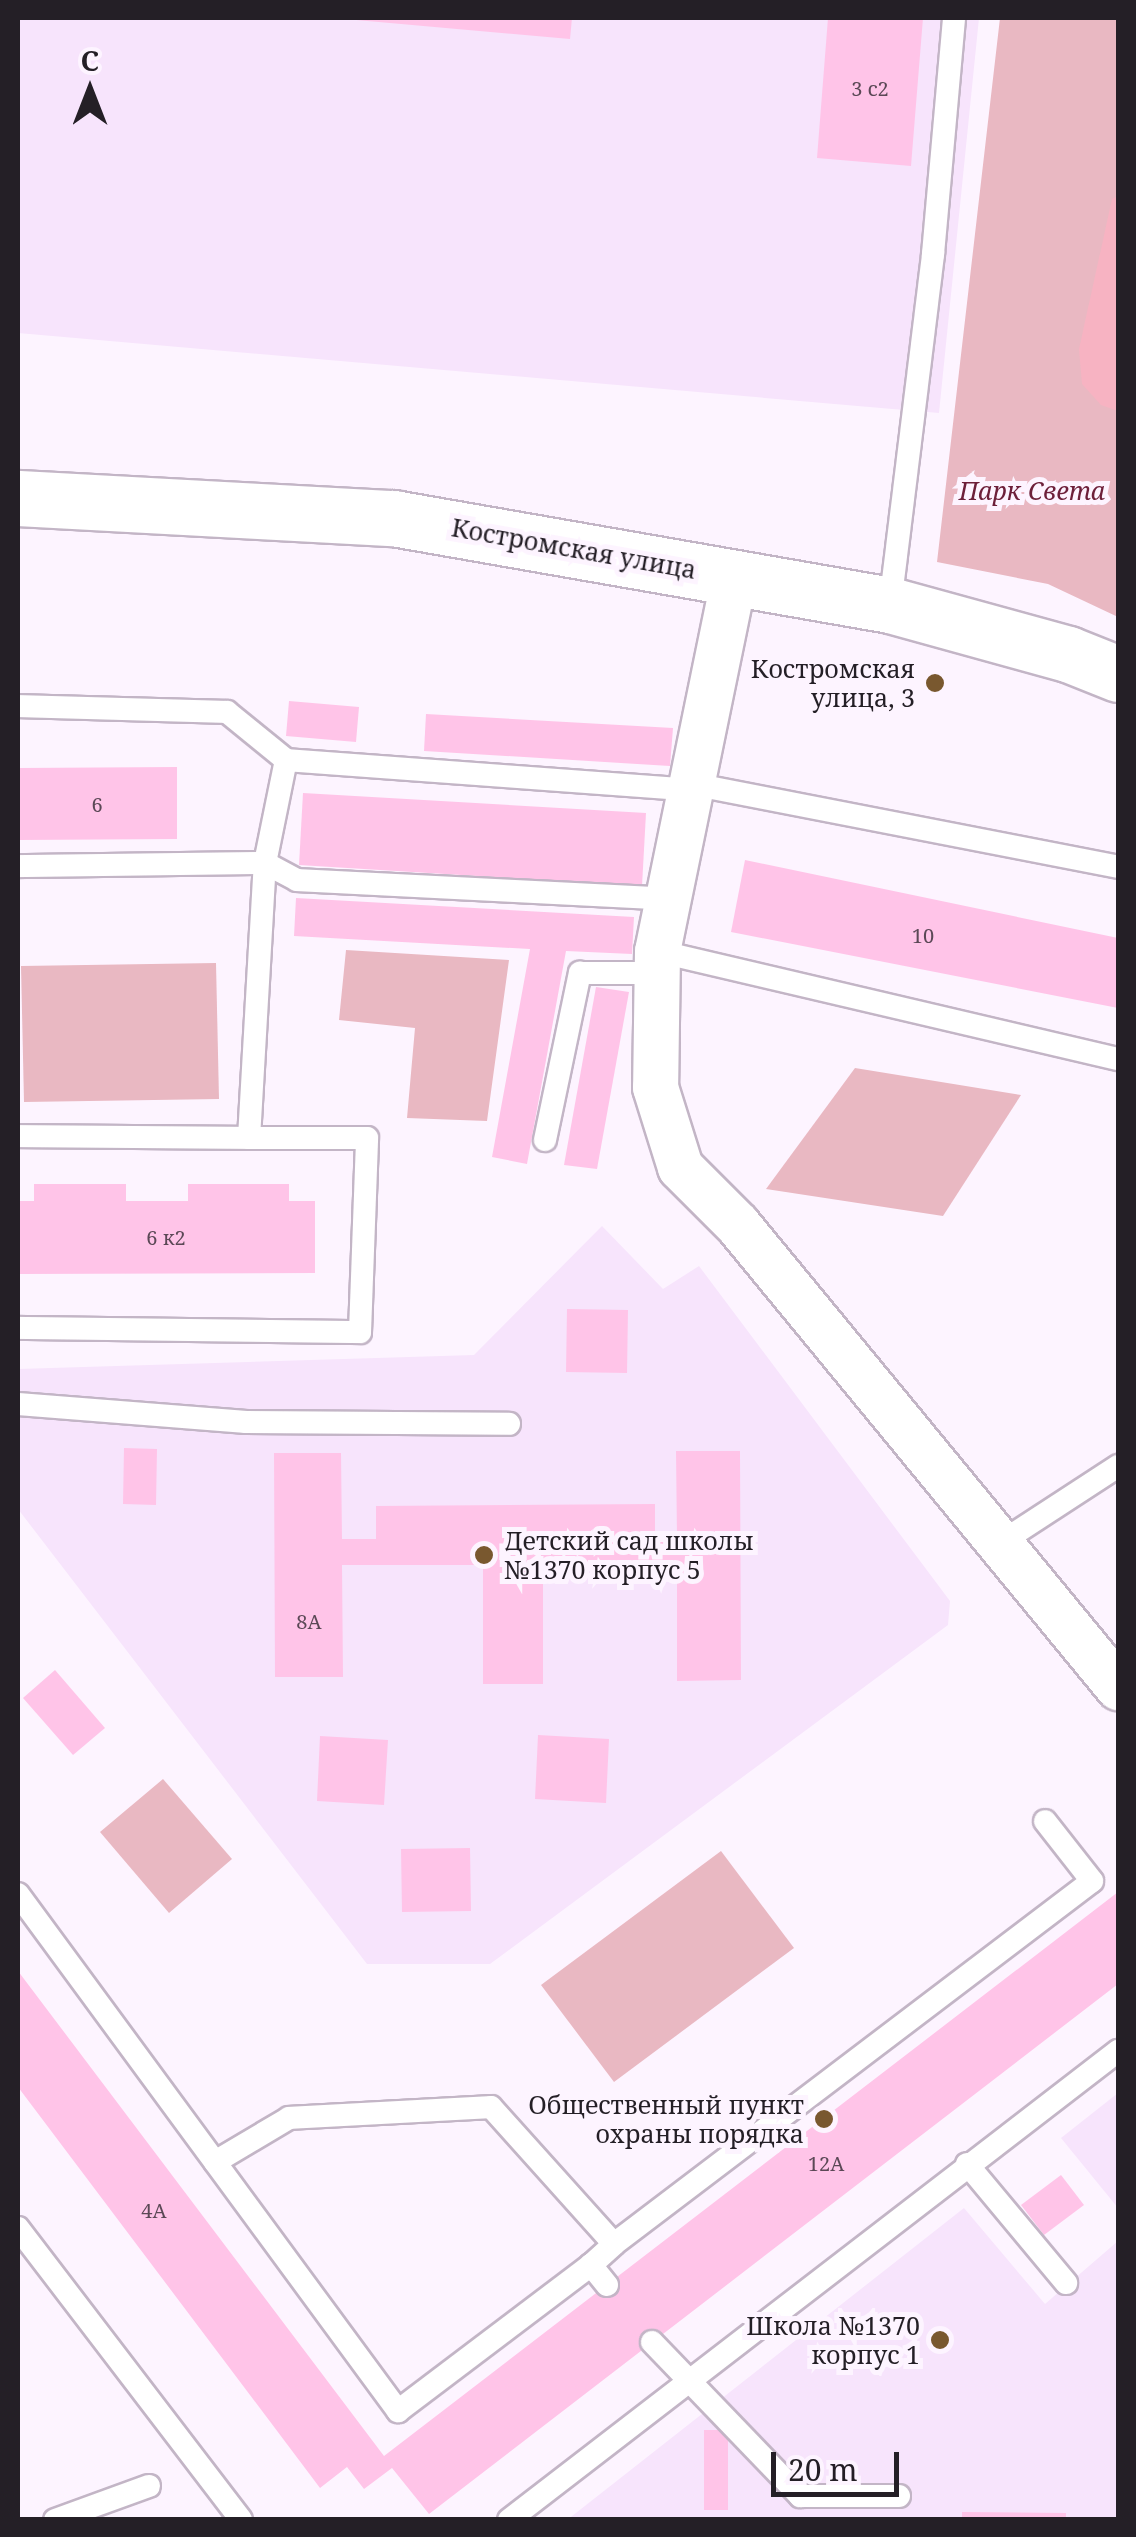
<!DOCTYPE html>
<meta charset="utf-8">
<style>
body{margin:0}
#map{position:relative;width:1136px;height:2537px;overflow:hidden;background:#fdf4ff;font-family:"Noto Serif",serif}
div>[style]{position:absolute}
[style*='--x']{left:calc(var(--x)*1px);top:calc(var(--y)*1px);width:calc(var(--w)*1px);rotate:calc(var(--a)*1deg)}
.built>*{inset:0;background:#f7e4fc}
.green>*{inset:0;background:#e9b8c2}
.forest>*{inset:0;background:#f7b3c2}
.building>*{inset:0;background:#ffc4e8}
.roads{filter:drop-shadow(2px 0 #c3b5c6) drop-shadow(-2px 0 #c3b5c6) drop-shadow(0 2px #c3b5c6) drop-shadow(0 -2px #c3b5c6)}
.lane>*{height:22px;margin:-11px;padding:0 11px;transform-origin:11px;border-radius:11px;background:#fff}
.street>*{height:45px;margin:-22.5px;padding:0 22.5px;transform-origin:22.5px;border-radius:22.5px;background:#fff}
.secondary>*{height:55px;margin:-27.5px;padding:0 27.5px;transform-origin:27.5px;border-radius:27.5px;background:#fff}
.dots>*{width:28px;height:28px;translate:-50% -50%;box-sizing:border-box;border:5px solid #fdf4ff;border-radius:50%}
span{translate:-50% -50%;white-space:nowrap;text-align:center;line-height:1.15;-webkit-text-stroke:10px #fdf4ff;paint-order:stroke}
.number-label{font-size:20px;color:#5b4856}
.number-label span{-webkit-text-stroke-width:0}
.park-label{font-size:25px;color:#6d203a;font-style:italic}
.street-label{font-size:25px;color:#241f26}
.poi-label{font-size:25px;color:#241f26}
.right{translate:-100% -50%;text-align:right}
.left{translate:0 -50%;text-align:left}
.frame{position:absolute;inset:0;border:20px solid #241f26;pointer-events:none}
.north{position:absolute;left:40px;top:40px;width:100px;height:100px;-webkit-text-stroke:8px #fdf4ff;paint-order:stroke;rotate:0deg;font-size:28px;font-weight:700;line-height:40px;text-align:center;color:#241f26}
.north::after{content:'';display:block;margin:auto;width:35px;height:45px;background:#241f26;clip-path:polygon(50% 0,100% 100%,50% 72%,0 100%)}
.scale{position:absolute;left:771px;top:2452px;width:128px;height:45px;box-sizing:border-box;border:5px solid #241f26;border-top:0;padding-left:12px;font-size:30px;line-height:35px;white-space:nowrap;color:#241f26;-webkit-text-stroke:8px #fdf4ff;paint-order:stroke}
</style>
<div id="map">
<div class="built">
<div style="clip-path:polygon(18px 18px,979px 18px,939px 413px,18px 333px)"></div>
<div style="clip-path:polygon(602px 1226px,663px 1289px,699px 1266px,950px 1601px,948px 1625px,490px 1964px,367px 1964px,18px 1509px,18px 1369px,474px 1355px)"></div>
<div style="clip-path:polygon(1118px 2093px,1118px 2208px,1061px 2138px)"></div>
<div style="clip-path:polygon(964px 2208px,1045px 2304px,1118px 2241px,1118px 2519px,567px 2520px)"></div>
</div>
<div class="green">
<div style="clip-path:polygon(1000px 18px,1118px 18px,1118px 617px,1048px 584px,937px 562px)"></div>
<div style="clip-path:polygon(346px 950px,509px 960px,487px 1121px,407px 1118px,415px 1028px,339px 1020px)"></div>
<div style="clip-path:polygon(216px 963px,219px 1099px,24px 1102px,21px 966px)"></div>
<div style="clip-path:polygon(855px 1068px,1021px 1095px,943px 1216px,766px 1189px)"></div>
<div style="clip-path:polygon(163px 1779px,232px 1859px,169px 1913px,100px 1832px)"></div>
<div style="clip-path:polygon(721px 1851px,794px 1948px,614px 2082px,541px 1985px)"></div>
</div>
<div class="forest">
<div style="clip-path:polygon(1118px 196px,1118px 411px,1101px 405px,1082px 384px,1079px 349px,1112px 199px)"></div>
</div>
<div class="building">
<div style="clip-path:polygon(334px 18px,572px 18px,570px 39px)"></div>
<div style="clip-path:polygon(828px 18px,923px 18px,911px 166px,817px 158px)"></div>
<div style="clip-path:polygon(289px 701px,359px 707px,356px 742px,286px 736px)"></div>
<div style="clip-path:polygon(426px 714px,673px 728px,670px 766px,424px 751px)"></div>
<div style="clip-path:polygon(177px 767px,177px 839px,18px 840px,18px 768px)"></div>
<div style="clip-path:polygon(303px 793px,646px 813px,642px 886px,299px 865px)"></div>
<div style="clip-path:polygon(745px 860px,1118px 938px,1118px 1008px,731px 932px)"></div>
<div style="clip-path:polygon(296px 898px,634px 917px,632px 954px,566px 951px,527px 1164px,492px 1157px,530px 949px,294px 936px)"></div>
<div style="clip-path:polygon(596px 987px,629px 992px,597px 1169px,564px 1165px)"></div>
<div style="clip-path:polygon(34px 1184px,126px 1184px,126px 1201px,188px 1201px,188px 1184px,289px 1184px,289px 1201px,315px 1201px,315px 1273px,18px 1274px,18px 1201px,34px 1201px)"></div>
<div style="clip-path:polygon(567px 1309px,628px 1310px,627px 1373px,566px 1372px)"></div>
<div style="clip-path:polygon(124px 1448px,157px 1449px,156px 1505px,123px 1504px)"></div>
<div style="clip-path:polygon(676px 1451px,740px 1451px,741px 1680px,677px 1681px,677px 1564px,543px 1565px,543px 1684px,483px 1684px,483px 1565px,342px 1565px,343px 1677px,275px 1677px,274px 1453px,341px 1453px,342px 1539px,376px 1539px,376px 1506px,655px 1504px,655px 1538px,677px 1537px)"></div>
<div style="clip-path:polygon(55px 1670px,105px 1728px,73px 1755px,23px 1698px)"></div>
<div style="clip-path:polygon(538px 1735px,609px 1739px,606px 1803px,535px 1799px)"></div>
<div style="clip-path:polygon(320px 1736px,388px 1740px,384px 1805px,317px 1801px)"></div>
<div style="clip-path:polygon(470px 1848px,471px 1911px,402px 1912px,401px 1849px)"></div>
<div style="clip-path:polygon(1118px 1892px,1118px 1984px,429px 2514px,392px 2468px,364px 2489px,347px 2467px,320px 2488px,18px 2087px,18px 1971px,384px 2456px)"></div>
<div style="clip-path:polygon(1061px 2175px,1084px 2205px,1044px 2235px,1021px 2205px)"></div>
<div style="clip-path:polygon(704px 2430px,728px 2430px,728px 2510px,704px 2510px)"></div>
<div style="clip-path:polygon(962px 2512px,1066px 2513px,1066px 2520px,962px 2520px)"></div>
</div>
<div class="roads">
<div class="lane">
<div style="--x:890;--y:605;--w:354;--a:-83"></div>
<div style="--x:933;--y:254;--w:237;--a:-84.9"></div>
<div style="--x:18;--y:706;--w:209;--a:1.6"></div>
<div style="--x:227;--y:712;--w:76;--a:39.1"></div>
<div style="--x:692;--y:784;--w:434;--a:11"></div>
<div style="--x:18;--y:866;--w:247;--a:-0.7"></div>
<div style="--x:265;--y:863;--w:105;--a:-78.5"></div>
<div style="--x:286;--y:760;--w:407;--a:4.2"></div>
<div style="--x:657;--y:951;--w:473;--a:13.2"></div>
<div style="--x:18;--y:1136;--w:231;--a:0.5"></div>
<div style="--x:249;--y:1138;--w:275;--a:-86.7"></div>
<div style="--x:265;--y:863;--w:36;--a:28"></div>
<div style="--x:297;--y:880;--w:371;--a:2.9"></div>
<div style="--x:545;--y:1140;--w:171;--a:-78.2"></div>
<div style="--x:580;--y:973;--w:77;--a:0"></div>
<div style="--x:18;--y:1328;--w:342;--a:0.7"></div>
<div style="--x:360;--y:1332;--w:194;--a:-87.9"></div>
<div style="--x:367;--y:1138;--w:118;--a:180"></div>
<div style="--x:18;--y:1404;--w:229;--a:4.5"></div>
<div style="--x:246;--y:1422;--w:263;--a:0.4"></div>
<div style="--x:1000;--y:1543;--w:141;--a:-33.1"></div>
<div style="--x:18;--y:1894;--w:642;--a:53.68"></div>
<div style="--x:398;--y:2411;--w:242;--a:-37.1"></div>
<div style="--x:215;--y:2162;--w:86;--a:-30.7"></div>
<div style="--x:289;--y:2118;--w:202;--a:-3.1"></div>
<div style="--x:491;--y:2107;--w:184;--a:48.1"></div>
<div style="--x:967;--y:2164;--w:155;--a:50.2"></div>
<div style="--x:18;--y:2228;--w:367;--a:52.6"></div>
<div style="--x:607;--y:2285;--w:26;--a:-129"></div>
<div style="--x:591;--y:2265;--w:31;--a:-42"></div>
<div style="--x:614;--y:2244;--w:600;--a:-37.21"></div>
<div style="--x:1092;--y:1881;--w:76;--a:-128.1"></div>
<div style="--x:652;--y:2342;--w:214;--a:46.1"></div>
<div style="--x:800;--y:2496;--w:99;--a:0"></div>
<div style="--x:55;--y:2520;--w:100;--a:-19.9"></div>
<div style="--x:509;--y:2520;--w:769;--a:-37.6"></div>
</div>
<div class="street">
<div style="--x:734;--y:576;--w:383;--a:101.6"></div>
<div style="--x:657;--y:951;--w:136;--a:90.8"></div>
<div style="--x:655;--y:1087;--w:84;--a:72.6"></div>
<div style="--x:680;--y:1167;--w:81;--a:45"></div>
<div style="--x:737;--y:1224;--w:600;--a:50.55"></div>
</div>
<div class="secondary">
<div style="--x:18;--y:498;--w:376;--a:3.1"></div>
<div style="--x:393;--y:518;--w:505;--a:9.93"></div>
<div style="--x:890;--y:605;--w:185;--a:15.4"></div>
<div style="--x:1068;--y:654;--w:54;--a:21.8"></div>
</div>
</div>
<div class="dots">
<div style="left:935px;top:683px;background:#79582f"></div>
<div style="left:484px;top:1555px;background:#79582f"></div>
<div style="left:824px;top:2119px;background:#79582f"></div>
<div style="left:940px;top:2340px;background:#79582f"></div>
</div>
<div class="number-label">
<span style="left:870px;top:88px">3 с2</span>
<span style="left:97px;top:804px">6</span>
<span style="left:923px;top:935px">10</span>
<span style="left:166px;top:1237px">6 к2</span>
<span style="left:309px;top:1621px">8А</span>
<span style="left:826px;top:2163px">12А</span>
<span style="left:154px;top:2210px">4А</span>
</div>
<div class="park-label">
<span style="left:1032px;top:490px">Парк Света</span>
</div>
<div class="street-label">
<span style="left:574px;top:548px;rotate:10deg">Костромская улица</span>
</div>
<div class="poi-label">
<span class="right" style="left:915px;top:683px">Костромская<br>улица, 3</span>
<span class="left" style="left:504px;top:1555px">Детский сад школы<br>№1370 корпус 5</span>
<span class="right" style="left:804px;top:2119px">Общественный пункт<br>охраны порядка</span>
<span class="right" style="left:920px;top:2340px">Школа №1370<br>корпус 1</span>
</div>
<div class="frame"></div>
<div class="north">С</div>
<div class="scale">20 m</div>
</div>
